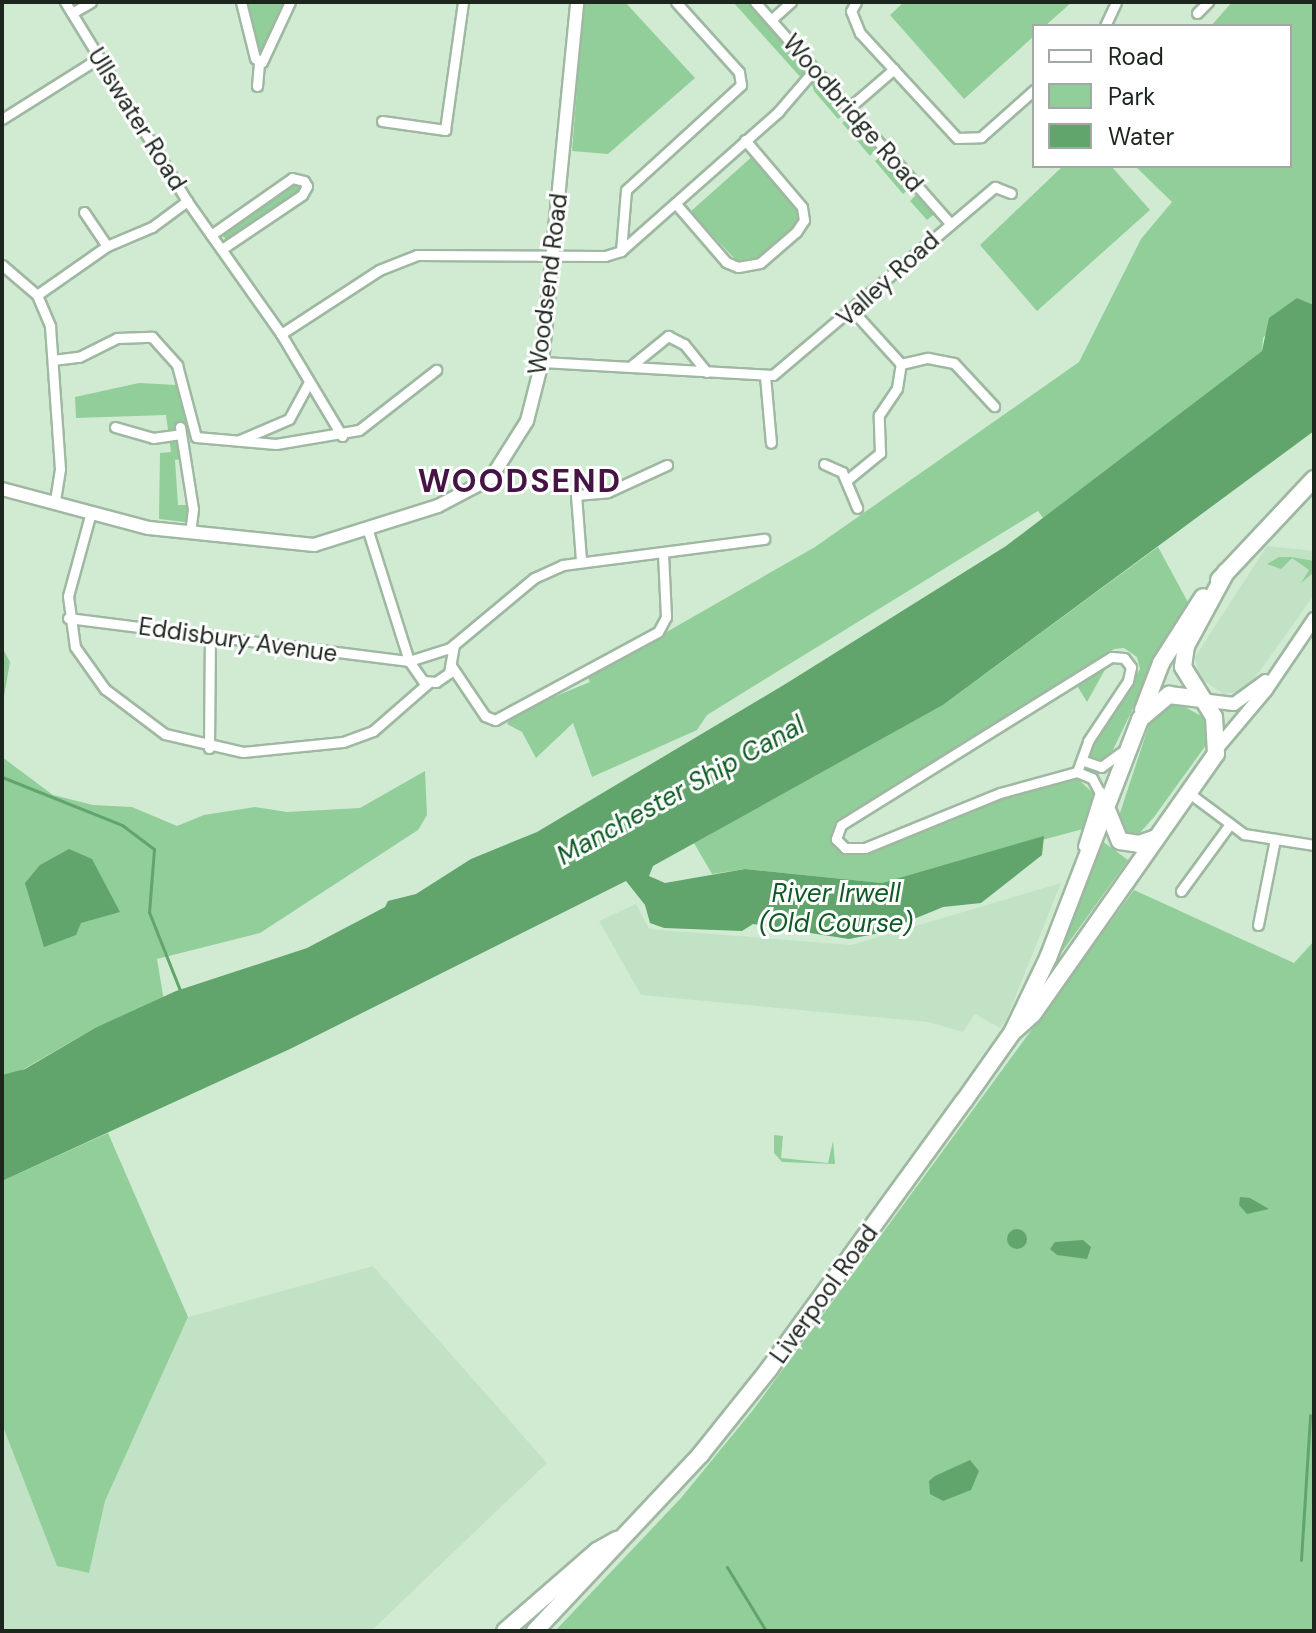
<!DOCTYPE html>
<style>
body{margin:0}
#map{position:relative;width:1316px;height:1633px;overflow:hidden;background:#d1ebd3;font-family:"DM Sans",sans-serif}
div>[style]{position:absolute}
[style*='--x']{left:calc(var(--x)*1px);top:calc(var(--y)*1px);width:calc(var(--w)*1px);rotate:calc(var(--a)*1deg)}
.built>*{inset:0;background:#c2e2c5}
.green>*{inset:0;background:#91ce99}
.water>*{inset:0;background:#61a56c}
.round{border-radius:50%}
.stream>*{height:3px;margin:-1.5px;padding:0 1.5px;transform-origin:1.5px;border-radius:1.5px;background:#61a56c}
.roads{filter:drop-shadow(2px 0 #9fb8a2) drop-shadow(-2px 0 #9fb8a2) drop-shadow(0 2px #9fb8a2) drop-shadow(0 -2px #9fb8a2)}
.street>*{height:9px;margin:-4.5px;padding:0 4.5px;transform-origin:4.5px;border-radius:4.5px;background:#fff}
.secondary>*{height:12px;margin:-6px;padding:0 6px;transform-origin:6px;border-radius:6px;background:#fff}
.highway>*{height:16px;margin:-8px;padding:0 8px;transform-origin:8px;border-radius:8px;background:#fff}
span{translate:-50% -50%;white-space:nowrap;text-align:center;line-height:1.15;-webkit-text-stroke:6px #fff;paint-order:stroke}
.street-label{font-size:24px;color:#1c261d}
.water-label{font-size:26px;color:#0e5a24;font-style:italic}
.district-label{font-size:32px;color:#451445;font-weight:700;letter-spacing:2px}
.frame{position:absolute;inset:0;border:4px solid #1c261d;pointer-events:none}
.legend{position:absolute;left:1032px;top:24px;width:260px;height:144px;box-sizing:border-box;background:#fff;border:2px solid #a4a8a5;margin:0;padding:10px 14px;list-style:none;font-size:24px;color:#1c261d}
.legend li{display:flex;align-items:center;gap:16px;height:40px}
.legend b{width:40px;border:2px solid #a4a8a5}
</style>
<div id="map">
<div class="built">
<div style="clip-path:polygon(1267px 546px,1314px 551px,1314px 595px,1252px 682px,1239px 692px,1223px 694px,1199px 677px,1195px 657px)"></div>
<div style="clip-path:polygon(1061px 883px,1006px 1020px,1000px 1028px,975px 1014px,963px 1032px,928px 1022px,641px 995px,599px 921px,636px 904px,649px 929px,851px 945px)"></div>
<div style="clip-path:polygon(373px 1266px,547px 1463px,371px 1631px,2px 1631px,2px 1424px,57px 1566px,89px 1573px,105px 1501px,188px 1317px)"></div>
</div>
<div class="green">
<div style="clip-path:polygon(247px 2px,284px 2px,263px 53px,258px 53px)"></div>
<div style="clip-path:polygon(584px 2px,625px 2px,695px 78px,608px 154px,572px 151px)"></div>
<div style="clip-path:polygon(733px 2px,752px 2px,807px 65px,802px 79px)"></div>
<div style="clip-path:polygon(904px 2px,1072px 2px,1045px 26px,1034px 26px,1034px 36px,964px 99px,890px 15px)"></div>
<div style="clip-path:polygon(1232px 2px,1314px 2px,1314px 305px,1297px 298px,1263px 338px,1262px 351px,1043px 518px,1038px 511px,707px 715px,697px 730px,592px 777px,573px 723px,536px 758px,522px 732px,507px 724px,515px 713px,590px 682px,588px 677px,815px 547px,1079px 362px,1141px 239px,1172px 202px,1135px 166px,1290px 166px,1290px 26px,1211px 26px)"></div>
<div style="clip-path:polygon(820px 79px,848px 111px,838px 119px,814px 91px,811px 82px)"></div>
<div style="clip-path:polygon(852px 115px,879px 145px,870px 156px,842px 123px)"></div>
<div style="clip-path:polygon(885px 153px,913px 185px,903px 194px,875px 161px)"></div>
<div style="clip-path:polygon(754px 155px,801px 214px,800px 223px,761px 257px,740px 264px,690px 212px)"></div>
<div style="clip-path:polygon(1063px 166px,1111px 166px,1150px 210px,1037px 311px,980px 245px)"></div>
<div style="clip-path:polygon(296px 180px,301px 191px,227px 241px,220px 232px)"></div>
<div style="clip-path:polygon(919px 192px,937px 212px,927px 220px,910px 201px)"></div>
<div style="clip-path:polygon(139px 383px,176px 385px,181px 395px,191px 457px,175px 460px,178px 505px,193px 505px,193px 523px,159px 519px,160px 453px,171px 452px,166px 415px,76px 418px,75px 397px)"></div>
<div style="clip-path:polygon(1158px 547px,1190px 606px,1152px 669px,1110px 756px,1099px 763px,1087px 755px,1140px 669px,1137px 657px,1124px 648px,1114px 649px,835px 824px,831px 835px,839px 850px,869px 851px,1003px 797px,1078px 779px,1094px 794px,1083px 829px,882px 883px,745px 869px,712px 874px,694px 843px,943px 705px)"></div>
<div style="clip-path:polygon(1279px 557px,1291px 557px,1314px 561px,1314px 572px,1301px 583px,1309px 570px,1292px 558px,1281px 569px,1267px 564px)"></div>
<div style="clip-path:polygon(2px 647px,10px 662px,2px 708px)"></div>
<div style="clip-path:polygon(1107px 666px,1087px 702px,1076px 684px)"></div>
<div style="clip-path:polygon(1176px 702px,1203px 717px,1209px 741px,1154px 817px,1138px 835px,1128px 837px,1116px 825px,1151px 719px,1167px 703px)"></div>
<div style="clip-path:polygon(2px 757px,53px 795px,93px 805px,132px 807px,177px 826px,204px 815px,255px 807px,287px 812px,360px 808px,425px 771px,427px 815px,418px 830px,260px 933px,157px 959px,164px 1001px,95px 1028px,8px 1078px,2px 1075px)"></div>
<div style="clip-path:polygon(1102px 841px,1128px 860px,1054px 963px,1069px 931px)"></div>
<div style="clip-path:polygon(1134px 890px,1294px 963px,1314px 941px,1314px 1631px,555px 1631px,681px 1498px,753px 1410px)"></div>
<div style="clip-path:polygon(108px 1133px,188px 1317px,105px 1501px,89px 1573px,57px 1566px,2px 1424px,2px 1181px)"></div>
<div style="clip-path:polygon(774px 1135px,783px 1136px,781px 1158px,828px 1163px,833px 1141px,835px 1164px,782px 1162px,774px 1153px)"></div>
</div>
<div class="water">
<div style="clip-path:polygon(1297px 298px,1314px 305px,1314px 431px,943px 705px,653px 866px,649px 876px,665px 883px,745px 869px,882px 883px,1044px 836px,1042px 855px,981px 903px,943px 907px,880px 933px,849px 939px,753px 924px,742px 931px,664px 928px,650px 923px,645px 905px,626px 881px,290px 1049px,2px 1181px,2px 1075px,25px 1069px,95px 1028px,176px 991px,307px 948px,385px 907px,388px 901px,416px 894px,471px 859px,537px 832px,787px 683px,1006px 546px,1262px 351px,1269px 318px)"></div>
<div style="clip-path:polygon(69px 849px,92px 859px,120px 912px,81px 923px,76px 935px,44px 947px,25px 883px,40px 865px)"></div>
<div style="clip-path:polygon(1240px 1197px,1250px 1198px,1269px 1209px,1247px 1214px,1239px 1205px)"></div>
<div class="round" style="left:1007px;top:1229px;width:20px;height:20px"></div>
<div style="clip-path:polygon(1083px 1240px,1091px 1247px,1087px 1259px,1057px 1255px,1050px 1249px,1055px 1242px)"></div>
<div style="clip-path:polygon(970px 1460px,979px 1471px,971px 1490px,943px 1501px,930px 1494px,929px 1481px,935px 1476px)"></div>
</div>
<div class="stream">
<div style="--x:2;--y:777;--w:129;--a:21.8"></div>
<div style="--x:122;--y:825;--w:40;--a:37"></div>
<div style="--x:154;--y:849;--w:63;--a:94.5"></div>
<div style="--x:149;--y:912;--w:87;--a:68.4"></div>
<div style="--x:1301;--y:1560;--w:145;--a:-86.4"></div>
<div style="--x:727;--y:1567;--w:75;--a:58.6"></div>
</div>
<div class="roads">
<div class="street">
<div style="--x:65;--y:2;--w:233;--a:58.5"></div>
<div style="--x:187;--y:201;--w:163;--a:54.7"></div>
<div style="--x:281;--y:334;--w:119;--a:59.1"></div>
<div style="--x:241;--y:2;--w:58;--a:76"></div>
<div style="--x:255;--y:58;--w:8;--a:30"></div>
<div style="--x:262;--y:62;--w:66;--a:-65"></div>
<div style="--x:755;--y:2;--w:296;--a:48.6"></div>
<div style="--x:856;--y:2;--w:10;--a:119"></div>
<div style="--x:851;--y:11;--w:24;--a:68"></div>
<div style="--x:860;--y:33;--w:143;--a:47.3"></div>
<div style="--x:957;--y:138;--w:24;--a:-2"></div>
<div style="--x:981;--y:137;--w:71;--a:-41.6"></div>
<div style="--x:72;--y:13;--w:22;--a:-30"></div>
<div style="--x:1197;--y:13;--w:16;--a:-45"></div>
<div style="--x:771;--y:20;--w:27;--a:-42"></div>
<div style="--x:1105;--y:26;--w:26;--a:-65"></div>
<div style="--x:257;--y:86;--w:24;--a:-85"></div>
<div style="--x:850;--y:107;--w:58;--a:-40.8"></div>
<div style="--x:2;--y:119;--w:115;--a:-32.2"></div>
<div style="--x:382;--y:121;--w:64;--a:8.1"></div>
<div style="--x:445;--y:130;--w:129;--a:-82"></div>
<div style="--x:676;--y:204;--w:77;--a:49.2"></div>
<div style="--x:726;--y:262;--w:13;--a:23"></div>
<div style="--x:738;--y:267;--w:22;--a:-10"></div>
<div style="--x:760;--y:263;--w:48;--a:-40.7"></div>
<div style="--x:796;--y:232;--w:14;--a:-56"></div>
<div style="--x:804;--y:220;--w:13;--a:-99"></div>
<div style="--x:802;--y:207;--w:88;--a:-130.4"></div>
<div style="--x:84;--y:212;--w:41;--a:55.9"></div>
<div style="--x:211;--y:235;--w:99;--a:-35.1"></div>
<div style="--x:292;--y:178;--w:12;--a:14"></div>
<div style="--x:304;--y:181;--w:6;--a:59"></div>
<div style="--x:307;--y:186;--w:10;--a:119"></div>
<div style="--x:302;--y:195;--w:97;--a:146"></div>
<div style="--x:621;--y:251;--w:61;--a:-85.3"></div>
<div style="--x:626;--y:190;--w:156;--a:-42.4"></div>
<div style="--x:741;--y:85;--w:13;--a:-99"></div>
<div style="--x:739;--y:72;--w:94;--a:-132"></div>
<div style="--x:2;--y:265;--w:46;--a:40.6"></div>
<div style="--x:37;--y:295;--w:34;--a:67"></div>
<div style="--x:50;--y:326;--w:143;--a:86"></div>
<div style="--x:60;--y:469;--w:33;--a:99"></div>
<div style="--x:37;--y:295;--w:85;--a:-35"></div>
<div style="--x:107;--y:246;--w:49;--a:-22.9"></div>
<div style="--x:152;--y:227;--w:44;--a:-36.6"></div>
<div style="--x:281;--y:334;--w:117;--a:-33.1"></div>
<div style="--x:379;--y:270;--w:41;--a:-21.5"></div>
<div style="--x:417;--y:255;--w:188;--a:0.3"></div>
<div style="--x:605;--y:256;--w:17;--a:-17"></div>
<div style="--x:621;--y:251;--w:210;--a:-41.5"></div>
<div style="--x:778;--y:112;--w:57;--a:-49.3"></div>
<div style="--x:53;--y:360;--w:26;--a:-7"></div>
<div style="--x:79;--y:357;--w:42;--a:-26.6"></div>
<div style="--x:117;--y:338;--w:35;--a:-2"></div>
<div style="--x:152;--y:337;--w:38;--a:48"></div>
<div style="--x:177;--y:365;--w:74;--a:75.2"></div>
<div style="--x:196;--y:437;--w:80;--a:5"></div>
<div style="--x:276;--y:444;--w:84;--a:-9.6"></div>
<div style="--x:359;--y:430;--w:98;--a:-37.9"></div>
<div style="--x:542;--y:362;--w:231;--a:3.2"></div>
<div style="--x:773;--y:375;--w:291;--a:-40.3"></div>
<div style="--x:995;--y:187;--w:17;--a:21"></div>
<div style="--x:901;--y:364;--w:28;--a:-13"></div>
<div style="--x:928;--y:358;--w:26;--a:11"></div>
<div style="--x:954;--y:363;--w:59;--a:47.1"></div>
<div style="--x:631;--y:366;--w:48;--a:-39"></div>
<div style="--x:668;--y:336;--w:18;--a:27"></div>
<div style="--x:684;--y:344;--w:36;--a:51"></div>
<div style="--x:765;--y:376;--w:67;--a:84.9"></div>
<div style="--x:115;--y:427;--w:40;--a:16"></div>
<div style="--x:153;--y:438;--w:28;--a:-8"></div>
<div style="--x:180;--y:427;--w:83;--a:81"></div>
<div style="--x:193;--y:509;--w:23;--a:97"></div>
<div style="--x:240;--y:440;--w:53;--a:-23.2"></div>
<div style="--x:289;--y:419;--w:42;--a:-61.6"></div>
<div style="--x:824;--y:464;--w:20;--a:24"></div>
<div style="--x:842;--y:472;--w:39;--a:67"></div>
<div style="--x:847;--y:480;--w:43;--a:-39.3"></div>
<div style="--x:880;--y:453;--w:38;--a:-92"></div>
<div style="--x:879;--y:415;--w:32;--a:-56"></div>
<div style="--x:897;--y:388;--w:24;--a:-81"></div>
<div style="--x:901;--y:364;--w:72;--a:-132.2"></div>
<div style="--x:91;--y:512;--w:87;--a:105.3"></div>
<div style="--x:68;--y:596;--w:51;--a:82.2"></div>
<div style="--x:75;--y:647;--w:52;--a:54.5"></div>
<div style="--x:105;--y:689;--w:75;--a:36.9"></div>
<div style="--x:165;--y:734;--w:80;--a:13"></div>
<div style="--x:243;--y:752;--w:100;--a:-5.7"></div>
<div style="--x:343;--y:742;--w:32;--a:-20"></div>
<div style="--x:373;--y:731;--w:73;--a:-41.1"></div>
<div style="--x:368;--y:531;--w:136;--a:72.5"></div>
<div style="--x:409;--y:661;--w:24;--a:55"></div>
<div style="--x:423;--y:681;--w:13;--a:4"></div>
<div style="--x:436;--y:682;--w:16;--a:-35"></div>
<div style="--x:449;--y:673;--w:29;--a:-80"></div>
<div style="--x:581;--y:560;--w:65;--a:-94.4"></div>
<div style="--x:576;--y:495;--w:32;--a:-5"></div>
<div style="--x:608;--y:492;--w:65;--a:-24.6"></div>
<div style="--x:68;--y:618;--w:344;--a:7.2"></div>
<div style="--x:409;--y:661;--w:43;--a:-17.6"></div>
<div style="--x:450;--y:648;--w:109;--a:-39.8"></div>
<div style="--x:534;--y:578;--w:32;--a:-24"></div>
<div style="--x:563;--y:565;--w:203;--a:-7.4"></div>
<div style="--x:452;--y:667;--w:59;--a:56"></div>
<div style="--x:485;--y:716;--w:11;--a:22"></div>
<div style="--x:495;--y:720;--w:185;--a:-28.4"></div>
<div style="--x:658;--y:632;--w:17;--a:-62"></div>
<div style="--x:666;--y:617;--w:64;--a:-92.7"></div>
<div style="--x:209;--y:748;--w:113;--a:-89.5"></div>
<div style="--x:1084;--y:761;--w:18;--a:19"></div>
<div style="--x:1101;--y:767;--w:29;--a:-36"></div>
<div style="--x:1077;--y:772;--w:33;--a:-70"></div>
<div style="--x:1088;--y:741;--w:72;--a:-56.3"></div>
<div style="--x:1128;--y:681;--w:14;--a:-78"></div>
<div style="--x:1131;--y:667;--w:11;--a:-128"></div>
<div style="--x:1124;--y:658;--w:13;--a:-176"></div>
<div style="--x:1111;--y:657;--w:318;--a:148.1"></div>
<div style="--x:841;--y:825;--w:15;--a:110"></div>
<div style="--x:836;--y:839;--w:13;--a:45"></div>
<div style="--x:845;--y:848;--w:20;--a:0"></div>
<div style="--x:865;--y:848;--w:146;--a:-22.2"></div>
<div style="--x:1000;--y:793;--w:80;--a:-15.3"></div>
<div style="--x:1077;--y:772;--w:16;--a:22"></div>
<div style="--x:1092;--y:778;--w:30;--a:62"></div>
<div style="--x:1189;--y:793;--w:69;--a:36.7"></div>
<div style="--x:1244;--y:834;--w:71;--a:8.9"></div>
<div style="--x:1083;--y:846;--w:57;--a:-72.5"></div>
<div style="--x:1181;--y:891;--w:83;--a:-53.8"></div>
<div style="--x:1258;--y:925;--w:88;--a:-78.8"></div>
</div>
<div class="secondary">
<div style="--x:2;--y:489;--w:152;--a:14.9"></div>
<div style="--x:149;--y:528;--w:166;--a:5.9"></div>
<div style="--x:314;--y:545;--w:130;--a:-17.5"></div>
<div style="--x:438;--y:506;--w:60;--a:-27.8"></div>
<div style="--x:491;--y:478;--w:67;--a:-57.7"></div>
<div style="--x:527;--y:421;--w:61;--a:-75.7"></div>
<div style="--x:542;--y:362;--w:362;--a:-84.4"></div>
<div style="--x:1201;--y:700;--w:33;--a:7"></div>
<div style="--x:1234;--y:704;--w:39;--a:-36"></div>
<div style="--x:1219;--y:746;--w:73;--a:-50"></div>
<div style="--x:1266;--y:690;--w:86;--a:-55.9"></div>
</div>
<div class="highway">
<div style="--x:1219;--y:580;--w:139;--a:-46.8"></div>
<div style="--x:1143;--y:710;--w:50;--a:-69"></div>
<div style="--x:1161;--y:663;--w:78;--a:-57.5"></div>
<div style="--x:1108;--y:812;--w:31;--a:68"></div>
<div style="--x:1120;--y:841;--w:19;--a:9"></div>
<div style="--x:1139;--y:844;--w:18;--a:-19"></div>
<div style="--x:1015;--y:1030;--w:24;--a:-42"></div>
<div style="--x:1033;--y:1014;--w:318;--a:-54.9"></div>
<div style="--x:1216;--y:754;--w:37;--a:-93"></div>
<div style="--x:1214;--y:717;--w:59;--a:-121.8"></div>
<div style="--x:1183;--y:667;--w:21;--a:-82"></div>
<div style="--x:1186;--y:646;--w:84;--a:-61.6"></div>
<div style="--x:505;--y:1631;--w:122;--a:-41"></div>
<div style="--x:597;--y:1551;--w:23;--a:-29"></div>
<div style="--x:535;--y:1631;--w:243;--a:-46.8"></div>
<div style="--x:701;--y:1454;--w:109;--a:-51.3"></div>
<div style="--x:769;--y:1369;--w:331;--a:-54"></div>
<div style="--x:964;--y:1101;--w:83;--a:-54.8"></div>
<div style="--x:1012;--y:1033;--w:83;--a:-64.4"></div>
<div style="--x:1048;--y:958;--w:256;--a:-68.9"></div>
<div style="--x:1140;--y:719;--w:38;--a:-40"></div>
<div style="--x:1169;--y:695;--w:31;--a:7"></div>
</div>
</div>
<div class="street-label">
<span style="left:853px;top:113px;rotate:49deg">Woodbridge Road</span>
<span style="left:137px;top:119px;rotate:58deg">Ullswater Road</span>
<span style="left:888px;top:279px;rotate:-42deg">Valley Road</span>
<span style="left:548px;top:284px;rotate:-83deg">Woodsend Road</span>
<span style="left:238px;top:640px;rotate:8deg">Eddisbury Avenue</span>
<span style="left:824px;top:1294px;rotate:-54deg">Liverpool Road</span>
</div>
<div class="water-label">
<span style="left:681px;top:791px;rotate:-29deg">Manchester Ship Canal</span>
<span style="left:836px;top:909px">River Irwell<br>(Old Course)</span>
</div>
<div class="district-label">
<span style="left:520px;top:481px">WOODSEND</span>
</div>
<div class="frame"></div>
<ul class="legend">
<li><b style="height:10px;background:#fff"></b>Road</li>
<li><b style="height:22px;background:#91ce99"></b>Park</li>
<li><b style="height:22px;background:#61a56c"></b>Water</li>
</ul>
</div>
